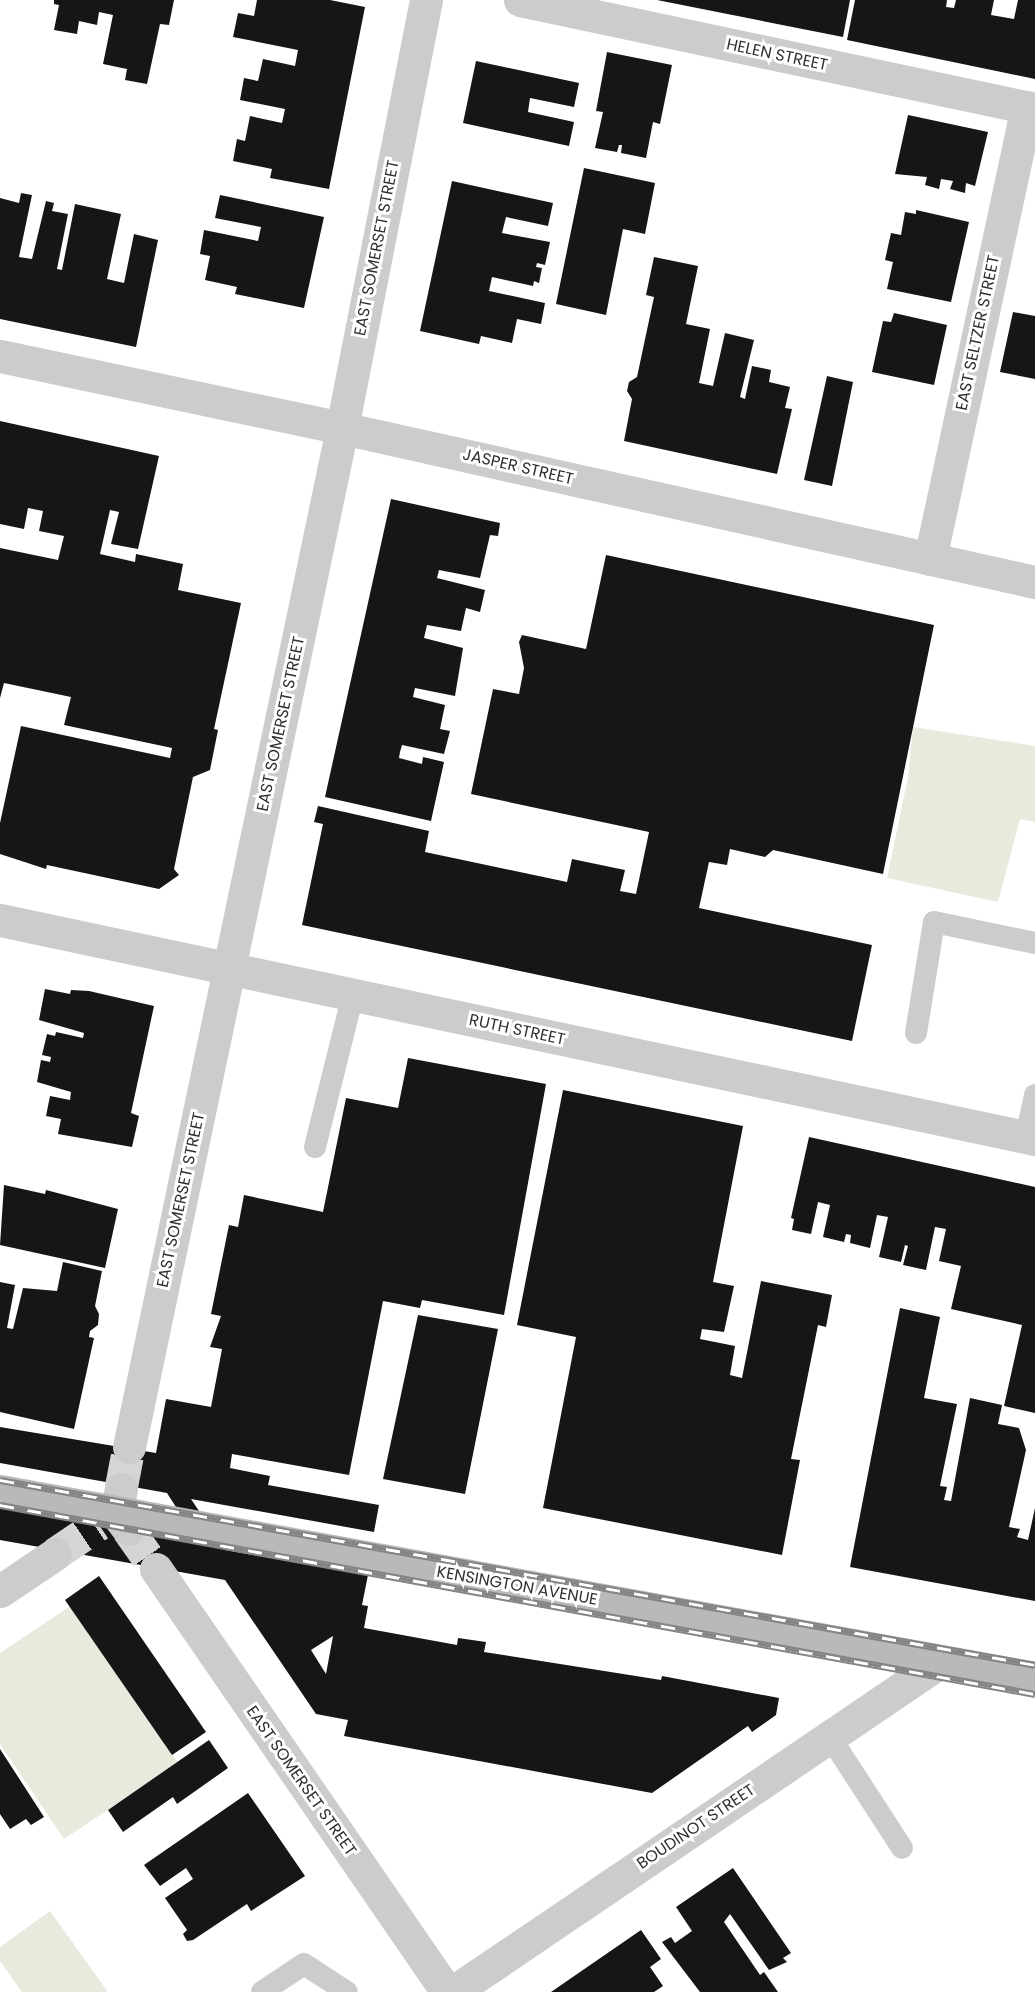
<!DOCTYPE html>
<style>
body{margin:0}
#map{position:relative;width:1035px;height:1992px;overflow:hidden;background:#fff;font-family:Poppins,sans-serif}
div>[style]{position:absolute}
[style*='--x']{left:calc(var(--x)*1px);top:calc(var(--y)*1px);width:calc(var(--w)*1px);rotate:calc(var(--a)*1deg)}
.green>*{inset:0;background:#e7ebde}
.building>*{inset:0;background:#161616}
.street-tunnel>*{height:33px;margin-top:-16.5px;transform-origin:0;background:repeating-linear-gradient(90deg,#d5d5d5 0 33px,transparent 0 49px)}
.lane>*{height:22px;margin:-11px;padding:0 11px;transform-origin:11px;border-radius:11px;background:#ccc}
.street>*{height:33px;margin:-16.5px;padding:0 16.5px;transform-origin:16.5px;border-radius:16.5px;background:#ccc}
.secondary>*{height:33px;margin:-16.5px;padding:0 16.5px;transform-origin:16.5px;border-radius:16.5px;background:#b9b9b9}
.rail>*{height:7px;margin-top:-3.5px;transform-origin:0;background:repeating-linear-gradient(90deg,#fff 0 14px,#848484 0 28px);box-sizing:border-box;border-block:2px solid #848484}
span{translate:-50% -50%;white-space:nowrap;text-align:center;line-height:1.15;-webkit-text-stroke:6px #fff;paint-order:stroke}
.street-label{font-size:16px;color:#2f2f2f}
</style>
<div id="map">
<div class="green">
<div style="clip-path:polygon(913px 727px,1035px 746px,1035px 822px,1020px 819px,998px 902px,887px 878px,908px 777px)"></div>
<div style="clip-path:polygon(72px 1605px,178px 1763px,64px 1839px,0 1744px,0 1653px)"></div>
<div style="clip-path:polygon(50px 1911px,108px 1992px,22px 1992px,0 1961px,0 1947px)"></div>
</div>
<div class="building">
<div style="clip-path:polygon(54px 0,174px 0,169px 25px,160px 24px,147px 84px,125px 80px,127px 69px,103px 64px,113px 15px,99px 12px,97px 25px,79px 21px,77px 34px,54px 30px,59px 5px,54px 4px)"></div>
<div style="clip-path:polygon(257px 0,330px 0,365px 7px,329px 189px,270px 178px,272px 169px,233px 161px,237px 139px,245px 141px,250px 116px,282px 123px,285px 109px,240px 100px,244px 78px,258px 81px,263px 59px,295px 66px,298px 50px,233px 37px,238px 13px,254px 16px)"></div>
<div style="clip-path:polygon(657px 0,850px 0,843px 37px)"></div>
<div style="clip-path:polygon(855px 0,947px 0,946px 7px,954px 8px,956px 0,994px 0,991px 15px,1014px 19px,1018px 0,1035px 0,1035px 79px,847px 40px)"></div>
<div style="clip-path:polygon(607px 52px,672px 65px,660px 124px,653px 122px,646px 158px,621px 153px,622px 145px,619px 145px,617px 152px,595px 148px,603px 112px,596px 111px)"></div>
<div style="clip-path:polygon(476px 61px,579px 83px,574px 107px,530px 98px,528px 112px,574px 122px,569px 146px,463px 123px)"></div>
<div style="clip-path:polygon(908px 115px,988px 132px,975px 186px,966px 183px,965px 193px,950px 189px,953px 181px,941px 179px,939px 189px,925px 185px,927px 177px,895px 174px)"></div>
<div style="clip-path:polygon(584px 168px,655px 183px,645px 234px,623px 229px,606px 315px,556px 304px)"></div>
<div style="clip-path:polygon(452px 181px,553px 203px,548px 226px,506px 217px,502px 233px,550px 242px,545px 265px,537px 263px,536px 267px,542px 268px,539px 283px,534px 281px,533px 286px,492px 277px,489px 291px,545px 303px,541px 324px,517px 319px,512px 343px,481px 336px,479px 344px,420px 331px)"></div>
<div style="clip-path:polygon(21px 193px,32px 195px,19px 257px,32px 259px,46px 201px,54px 203px,52px 211px,68px 214px,57px 269px,62px 270px,75px 204px,121px 214px,107px 279px,124px 283px,134px 234px,158px 240px,136px 347px,0 319px,0 198px,19px 203px)"></div>
<div style="clip-path:polygon(220px 195px,324px 217px,304px 308px,235px 294px,237px 287px,205px 280px,210px 256px,200px 254px,204px 230px,258px 241px,261px 227px,215px 218px)"></div>
<div style="clip-path:polygon(916px 210px,969px 222px,951px 302px,887px 289px,893px 262px,885px 260px,891px 233px,901px 235px,905px 212px,916px 214px)"></div>
<div style="clip-path:polygon(654px 257px,698px 266px,686px 324px,710px 329px,699px 383px,713px 386px,725px 333px,754px 340px,740px 397px,745px 399px,752px 366px,771px 370px,769px 382px,790px 387px,785px 408px,792px 409px,777px 474px,624px 441px,632px 399px,627px 391px,629px 382px,637px 377px,654px 297px,646px 295px)"></div>
<div style="clip-path:polygon(1013px 312px,1035px 316px,1035px 379px,1000px 372px)"></div>
<div style="clip-path:polygon(894px 313px,947px 325px,934px 385px,872px 372px,883px 321px,891px 322px)"></div>
<div style="clip-path:polygon(827px 376px,853px 382px,832px 486px,804px 480px)"></div>
<div style="clip-path:polygon(0 421px,159px 456px,138px 549px,111px 544px,119px 512px,110px 510px,100px 554px,135px 562px,136px 554px,183px 564px,178px 590px,241px 603px,214px 729px,218px 730px,210px 770px,193px 777px,174px 869px,179px 875px,159px 889px,47px 865px,46px 869px,0 854px,0 823px,21px 726px,170px 758px,172px 748px,64px 725px,71px 697px,4px 683px,0 698px,0 548px,58px 560px,64px 536px,39px 531px,43px 511px,28px 508px,24px 529px,0 524px)"></div>
<div style="clip-path:polygon(391px 499px,500px 523px,498px 536px,490px 535px,480px 578px,439px 570px,437px 578px,485px 590px,480px 612px,466px 608px,461px 631px,427px 625px,424px 638px,463px 648px,455px 696px,415px 688px,413px 697px,445px 705px,440px 729px,450px 731px,444px 754px,402px 745px,400px 752px,399px 758px,422px 764px,423px 757px,444px 762px,431px 821px,325px 797px)"></div>
<div style="clip-path:polygon(606px 555px,934px 625px,883px 874px,773px 850px,765px 857px,730px 849px,727px 865px,709px 862px,699px 908px,872px 945px,852px 1041px,302px 925px,323px 824px,314px 822px,318px 806px,429px 831px,425px 852px,567px 882px,572px 859px,625px 870px,620px 891px,636px 894px,649px 832px,471px 794px,493px 689px,519px 694px,524px 668px,519px 642px,522px 635px,586px 649px)"></div>
<div style="clip-path:polygon(45px 989px,70px 994px,71px 990px,89px 991px,154px 1006px,131px 1113px,139px 1116px,132px 1147px,58px 1134px,61px 1119px,46px 1116px,50px 1096px,70px 1100px,71px 1092px,37px 1082px,41px 1060px,50px 1062px,51px 1057px,42px 1055px,47px 1034px,55px 1036px,56px 1032px,83px 1038px,84px 1033px,39px 1020px)"></div>
<div style="clip-path:polygon(evenodd,408px 1058px,546px 1084px,504px 1315px,422px 1300px,420px 1308px,383px 1301px,349px 1475px,232px 1454px,230px 1468px,270px 1476px,268px 1485px,379px 1505px,374px 1532px,191px 1499px,225px 1550px,368px 1575px,362px 1605px,368px 1606px,364px 1628px,457px 1645px,458px 1638px,486px 1642px,484px 1652px,661px 1680px,662px 1676px,779px 1698px,776px 1715px,752px 1732px,748px 1726px,652px 1793px,344px 1736px,348px 1720px,316px 1714px,225px 1580px,0 1540px,0 1508px,199px 1543px,167px 1493px,0 1463px,0 1427px,156px 1453px,166px 1399px,211px 1407px,222px 1349px,210px 1347px,221px 1316px,211px 1314px,229px 1225px,238px 1227px,244px 1195px,323px 1212px,346px 1098px,398px 1108px,408px 1058px,333px 1636px,326px 1674px,311px 1650px,333px 1636px)"></div>
<div style="clip-path:polygon(563px 1090px,743px 1126px,713px 1282px,734px 1286px,724px 1332px,702px 1329px,700px 1339px,735px 1346px,730px 1375px,742px 1378px,761px 1281px,832px 1295px,826px 1327px,818px 1325px,791px 1459px,800px 1460px,782px 1555px,543px 1508px,576px 1337px,517px 1325px)"></div>
<div style="clip-path:polygon(809px 1137px,1035px 1187px,1035px 1413px,1004px 1406px,1022px 1325px,951px 1309px,961px 1266px,939px 1261px,946px 1229px,935px 1227px,926px 1270px,903px 1265px,908px 1246px,905px 1245px,901px 1262px,879px 1257px,888px 1217px,877px 1215px,870px 1248px,850px 1243px,851px 1235px,846px 1234px,844px 1242px,823px 1237px,830px 1205px,818px 1202px,811px 1234px,792px 1230px,794px 1219px,791px 1218px)"></div>
<div style="clip-path:polygon(4px 1185px,45px 1194px,46px 1190px,118px 1209px,105px 1268px,0 1245px)"></div>
<div style="clip-path:polygon(63px 1262px,102px 1271px,95px 1306px,99px 1314px,98px 1325px,90px 1331px,89px 1337px,94px 1338px,74px 1429px,0 1412px,0 1282px,15px 1285px,7px 1328px,13px 1329px,23px 1288px,57px 1291px)"></div>
<div style="clip-path:polygon(900px 1308px,940px 1317px,924px 1398px,957px 1404px,940px 1486px,947px 1487px,944px 1500px,951px 1501px,970px 1398px,1002px 1405px,998px 1424px,1019px 1428px,1026px 1450px,1009px 1527px,1020px 1529px,1017px 1537px,1028px 1540px,1035px 1508px,1035px 1601px,850px 1567px)"></div>
<div style="clip-path:polygon(418px 1315px,498px 1329px,465px 1494px,383px 1479px)"></div>
<div style="clip-path:polygon(99px 1576px,206px 1732px,172px 1755px,65px 1600px)"></div>
<div style="clip-path:polygon(209px 1740px,228px 1768px,177px 1804px,173px 1797px,123px 1832px,108px 1810px)"></div>
<div style="clip-path:polygon(0 1749px,44px 1817px,31px 1825px,26px 1819px,10px 1829px,0 1814px)"></div>
<div style="clip-path:polygon(248px 1793px,305px 1876px,251px 1911px,247px 1904px,193px 1940px,187px 1941px,183px 1934px,187px 1930px,165px 1898px,193px 1879px,186px 1868px,160px 1886px,144px 1865px)"></div>
<div style="clip-path:polygon(733px 1868px,791px 1953px,783px 1958px,787px 1962px,769px 1970px,730px 1914px,724px 1922px,760px 1975px,764px 1972px,778px 1992px,700px 1992px,662px 1942px,671px 1937px,675px 1943px,692px 1931px,676px 1907px)"></div>
<div style="clip-path:polygon(641px 1930px,661px 1959px,650px 1967px,663px 1986px,654px 1992px,551px 1992px)"></div>
</div>
<div class="street-tunnel">
<div style="--x:121;--y:1489;--w:43;--a:-79.2"></div>
<div style="--x:128;--y:1529;--w:49;--a:55"></div>
<div style="--x:55;--y:1554;--w:53;--a:-34.3"></div>
</div>
<div class="lane">
<div style="--x:916;--y:1033;--w:112;--a:-80.8"></div>
<div style="--x:934;--y:922;--w:103;--a:11.7"></div>
<div style="--x:1026;--y:1137;--w:43;--a:-77.9"></div>
<div style="--x:315;--y:1147;--w:157;--a:-76"></div>
<div style="--x:830;--y:1737;--w:132;--a:57"></div>
<div style="--x:262;--y:1992;--w:50;--a:-33.7"></div>
<div style="--x:304;--y:1964;--w:51;--a:33.1"></div>
</div>
<div class="street">
<div style="--x:520;--y:0;--w:526;--a:11.95"></div>
<div style="--x:0;--y:356;--w:349;--a:11.9"></div>
<div style="--x:342;--y:428;--w:710;--a:12.53"></div>
<div style="--x:930;--y:559;--w:462;--a:-77.9"></div>
<div style="--x:0;--y:920;--w:1058;--a:11.95"></div>
<div style="--x:129;--y:1447;--w:1041;--a:-78.19"></div>
<div style="--x:342;--y:428;--w:436;--a:-78.9"></div>
<div style="--x:121;--y:1489;--w:25;--a:102"></div>
<div style="--x:116;--y:1513;--w:20;--a:53"></div>
<div style="--x:156;--y:1569;--w:513;--a:55.47"></div>
<div style="--x:0;--y:1591;--w:66;--a:-33.9"></div>
<div style="--x:453;--y:1992;--w:588;--a:-34.12"></div>
</div>
<div class="secondary">
<div style="--x:0;--y:1491;--w:1052;--a:10.24"></div>
</div>
<div class="rail">
<div style="--x:0;--y:1480;--w:1051;--a:10.13"></div>
<div style="--x:0;--y:1505;--w:1052;--a:10.35"></div>
</div>
<div class="street-label">
<span style="left:777px;top:55px;rotate:12deg">HELEN STREET</span>
<span style="left:377px;top:248px;rotate:-79deg">EAST SOMERSET STREET</span>
<span style="left:978px;top:333px;rotate:-78deg">EAST SELTZER STREET</span>
<span style="left:518px;top:467px;rotate:13deg">JASPER STREET</span>
<span style="left:281px;top:724px;rotate:-78deg">EAST SOMERSET STREET</span>
<span style="left:517px;top:1030px;rotate:12deg">RUTH STREET</span>
<span style="left:181px;top:1200px;rotate:-78deg">EAST SOMERSET STREET</span>
<span style="left:517px;top:1586px;rotate:10deg">KENSINGTON AVENUE</span>
<span style="left:301px;top:1781px;rotate:55deg">EAST SOMERSET STREET</span>
<span style="left:696px;top:1827px;rotate:-34deg">BOUDINOT STREET</span>
</div>
</div>
